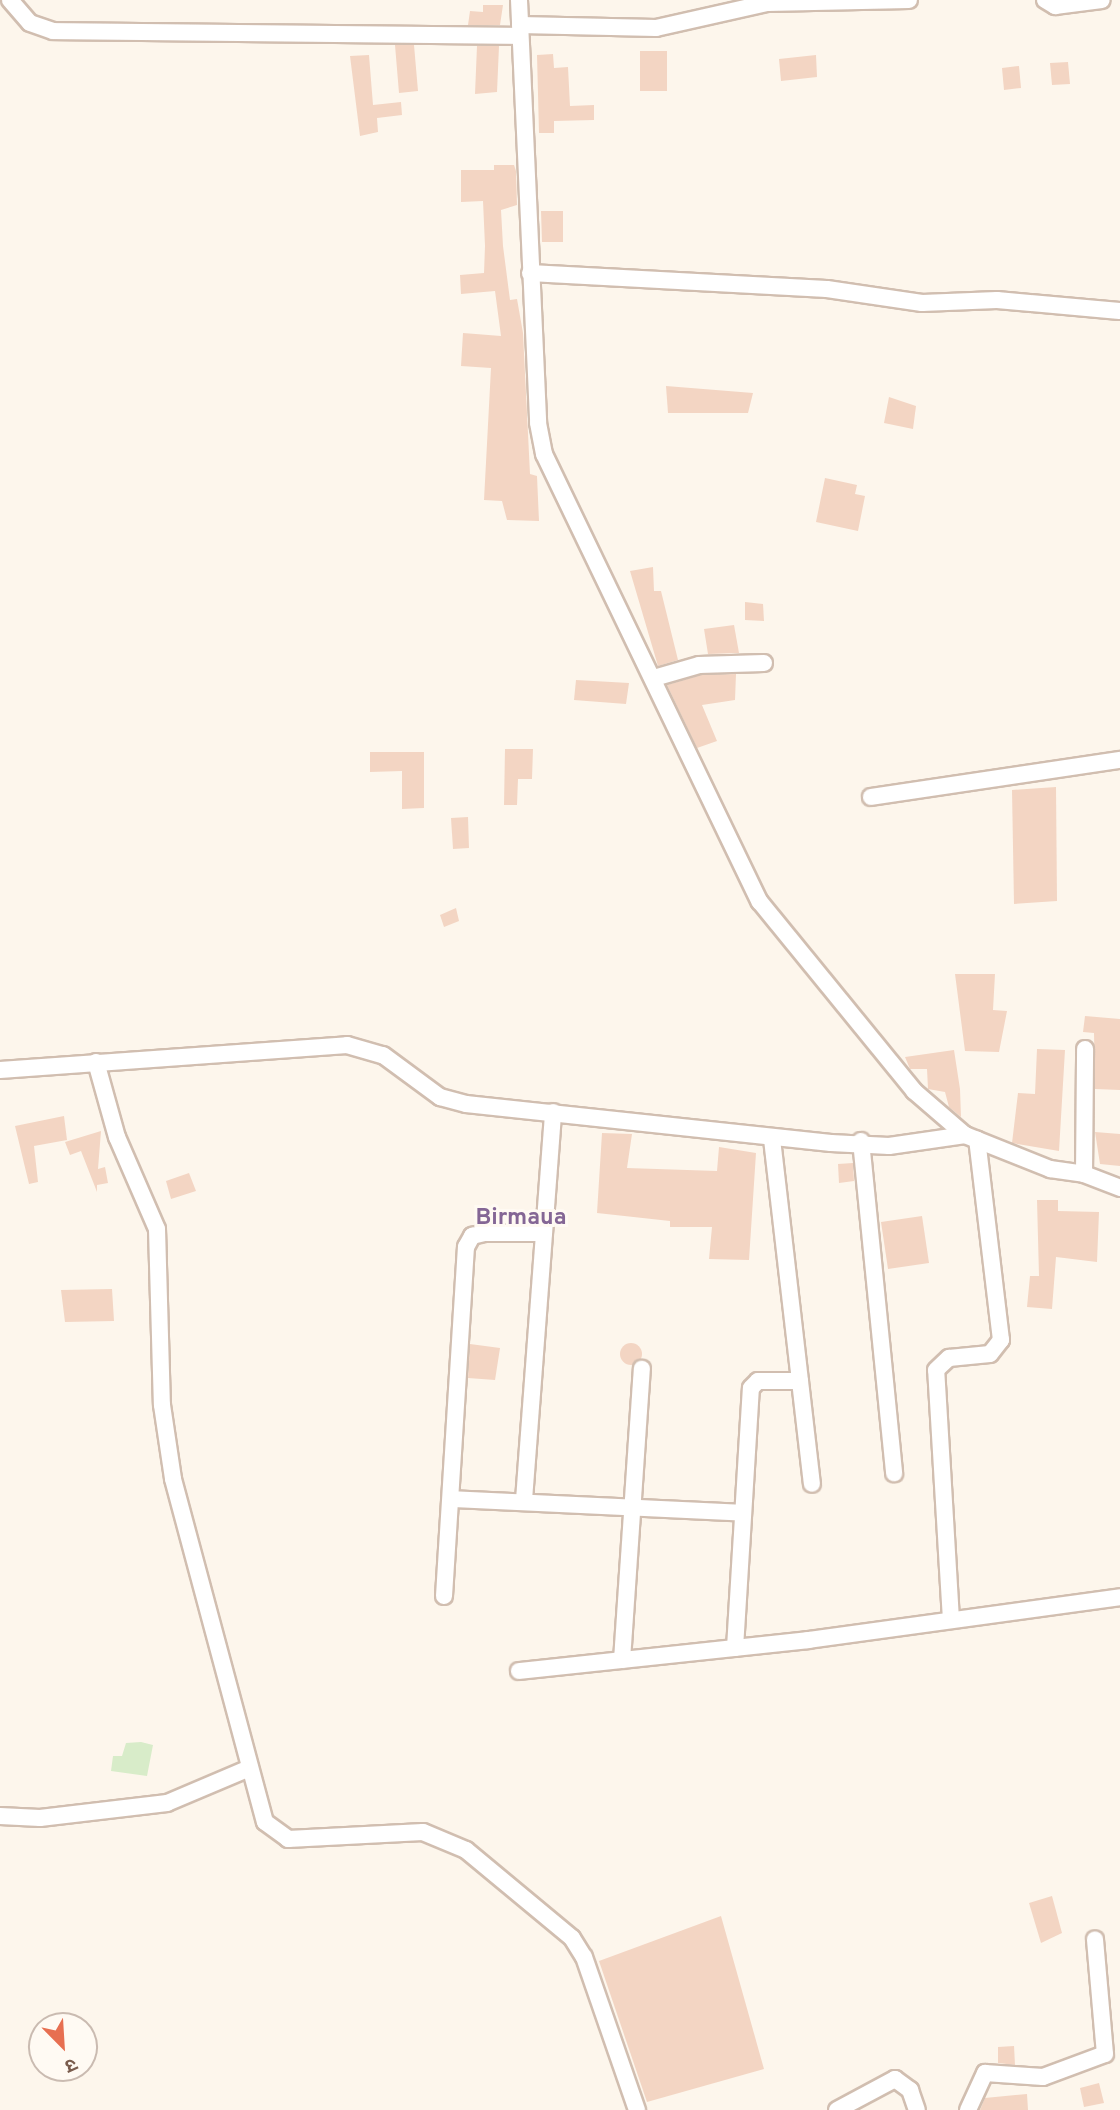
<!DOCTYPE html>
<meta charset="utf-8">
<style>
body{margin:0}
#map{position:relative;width:1120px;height:2110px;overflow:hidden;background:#fdf6ec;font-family:Overpass,"Noto Sans Devanagari",sans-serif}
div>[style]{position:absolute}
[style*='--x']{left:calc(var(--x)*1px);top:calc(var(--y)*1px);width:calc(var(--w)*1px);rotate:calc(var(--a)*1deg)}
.green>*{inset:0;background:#d8ecc9}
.building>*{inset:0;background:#f3d5c3}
.round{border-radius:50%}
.roads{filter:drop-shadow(2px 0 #d1beb0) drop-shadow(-2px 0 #d1beb0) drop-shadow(0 2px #d1beb0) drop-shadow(0 -2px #d1beb0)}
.minor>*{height:16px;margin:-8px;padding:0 8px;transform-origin:8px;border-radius:8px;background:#fff}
span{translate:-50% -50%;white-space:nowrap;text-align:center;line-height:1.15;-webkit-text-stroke:6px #fffaf3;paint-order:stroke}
.quarter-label{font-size:23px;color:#846695;font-weight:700}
.north{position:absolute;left:28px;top:2012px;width:70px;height:70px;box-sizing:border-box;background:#fffaf3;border:2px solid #cabbb1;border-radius:50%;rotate:156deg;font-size:19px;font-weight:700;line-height:28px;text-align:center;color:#7a5c4d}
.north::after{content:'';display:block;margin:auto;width:24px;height:32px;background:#e76f51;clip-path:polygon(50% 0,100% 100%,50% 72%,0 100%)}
</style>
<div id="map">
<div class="green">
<div style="clip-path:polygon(141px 1742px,153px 1745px,147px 1776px,111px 1771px,113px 1756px,122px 1756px,126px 1743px)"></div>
</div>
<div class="building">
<div style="clip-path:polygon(483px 5px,503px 5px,500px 25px,468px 25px,470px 11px,483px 12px)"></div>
<div style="clip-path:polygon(395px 45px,414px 45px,418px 91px,399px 93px)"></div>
<div style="clip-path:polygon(477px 46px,499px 46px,497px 92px,475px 94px)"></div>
<div style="clip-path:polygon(640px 51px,667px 51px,667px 91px,640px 91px)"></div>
<div style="clip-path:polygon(553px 54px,554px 68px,568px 67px,570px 106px,594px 105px,594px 120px,554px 121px,554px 133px,539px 133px,537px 55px)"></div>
<div style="clip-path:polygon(369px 55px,373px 105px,401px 102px,402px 115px,377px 118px,378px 132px,360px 136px,350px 56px)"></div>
<div style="clip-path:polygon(816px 55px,817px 77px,781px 81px,779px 59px)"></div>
<div style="clip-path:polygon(1068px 62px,1070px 84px,1052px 85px,1050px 63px)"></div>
<div style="clip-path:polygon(1019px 66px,1021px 88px,1004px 90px,1002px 68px)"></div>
<div style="clip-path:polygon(494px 165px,514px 165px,516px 171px,517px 205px,501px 210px,503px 246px,510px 300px,517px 299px,523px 333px,530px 474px,537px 476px,539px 521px,507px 520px,502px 501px,484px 500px,491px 368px,461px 366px,463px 333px,501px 336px,495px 291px,461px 294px,460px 275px,484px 273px,485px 246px,483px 201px,461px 202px,461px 170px,494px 170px)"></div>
<div style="clip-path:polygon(541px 211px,563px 211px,563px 242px,542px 242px)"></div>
<div style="clip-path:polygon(666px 386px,753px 393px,748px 413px,668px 413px)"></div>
<div style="clip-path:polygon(889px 397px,916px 406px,913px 429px,884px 423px)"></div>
<div style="clip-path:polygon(825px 478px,857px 485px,855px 494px,865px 496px,858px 531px,816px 522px)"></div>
<div style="clip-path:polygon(653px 567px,654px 591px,661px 591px,678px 660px,658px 666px,630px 571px)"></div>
<div style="clip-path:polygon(745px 602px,763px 604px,764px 621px,745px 620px)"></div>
<div style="clip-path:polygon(734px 625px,739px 653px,708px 654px,704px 629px)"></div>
<div style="clip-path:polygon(736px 674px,735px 700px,702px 705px,717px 741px,697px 748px,667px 685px,701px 675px)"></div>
<div style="clip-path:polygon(576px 680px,629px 683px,626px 704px,574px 700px)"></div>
<div style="clip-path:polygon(505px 749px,533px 749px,532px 779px,518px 779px,517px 805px,504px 805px)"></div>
<div style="clip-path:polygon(370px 752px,424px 752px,424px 808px,402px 809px,402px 771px,370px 772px)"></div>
<div style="clip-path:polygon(1056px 787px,1057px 901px,1014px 904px,1012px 790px)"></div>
<div style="clip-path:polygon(468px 817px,469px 848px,453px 849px,451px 818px)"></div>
<div style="clip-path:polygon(456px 908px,459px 921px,444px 927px,440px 915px)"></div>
<div style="clip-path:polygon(955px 974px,995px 974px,993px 1010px,1007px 1011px,999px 1052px,965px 1051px)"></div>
<div style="clip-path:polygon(1085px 1016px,1120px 1019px,1120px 1090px,1095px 1089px,1094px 1033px,1083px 1032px)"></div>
<div style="clip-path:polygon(1037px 1049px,1065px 1050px,1059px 1151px,1012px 1143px,1018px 1093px,1035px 1094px)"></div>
<div style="clip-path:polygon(954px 1050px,960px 1089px,961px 1117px,949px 1107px,945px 1092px,928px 1089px,927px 1069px,910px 1069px,905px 1057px)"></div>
<div style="clip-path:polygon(64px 1116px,67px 1140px,34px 1146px,38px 1182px,29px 1184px,15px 1126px)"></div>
<div style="clip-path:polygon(101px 1131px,98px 1169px,105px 1167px,108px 1183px,97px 1185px,97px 1192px,81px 1151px,70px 1155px,65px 1142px)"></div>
<div style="clip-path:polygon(1095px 1132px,1120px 1134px,1120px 1166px,1100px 1164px)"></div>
<div style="clip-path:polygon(602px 1133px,632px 1134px,627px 1168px,717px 1171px,719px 1147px,756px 1153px,749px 1260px,709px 1259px,712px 1227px,670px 1227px,670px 1221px,597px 1213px)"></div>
<div style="clip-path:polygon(853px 1163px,854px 1181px,839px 1183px,838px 1164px)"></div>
<div style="clip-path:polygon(189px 1173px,196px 1191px,171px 1199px,166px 1181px)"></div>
<div style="clip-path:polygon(1037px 1200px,1058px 1200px,1058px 1211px,1099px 1212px,1097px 1262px,1056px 1257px,1052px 1309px,1027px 1307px,1030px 1276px,1039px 1276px)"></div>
<div style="clip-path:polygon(922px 1216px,929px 1263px,888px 1269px,881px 1222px)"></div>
<div style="clip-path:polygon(112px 1289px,114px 1321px,65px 1322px,61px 1290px)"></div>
<div class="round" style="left:620px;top:1343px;width:22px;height:22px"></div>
<div style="clip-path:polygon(470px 1344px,500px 1348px,495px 1380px,468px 1378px)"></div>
<div style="clip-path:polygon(1052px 1896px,1062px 1933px,1041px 1943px,1029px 1903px)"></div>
<div style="clip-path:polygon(721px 1916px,764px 2069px,647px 2102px,599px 1961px)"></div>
<div style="clip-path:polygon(1014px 2046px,1015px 2065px,998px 2063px,998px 2047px)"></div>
<div style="clip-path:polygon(1099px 2083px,1104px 2103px,1084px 2107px,1080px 2088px)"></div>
<div style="clip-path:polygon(1027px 2094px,1028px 2110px,980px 2110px,985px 2098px)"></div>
</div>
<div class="roads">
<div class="minor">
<div style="--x:10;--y:0;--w:30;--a:49"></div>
<div style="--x:30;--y:23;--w:24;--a:19"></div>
<div style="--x:53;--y:31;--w:467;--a:0.6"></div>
<div style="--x:519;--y:0;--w:423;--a:87.4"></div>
<div style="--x:538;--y:423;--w:32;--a:79"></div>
<div style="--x:544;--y:454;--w:497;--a:64.3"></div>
<div style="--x:760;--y:902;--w:244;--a:50.8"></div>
<div style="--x:914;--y:1091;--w:67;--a:40.8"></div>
<div style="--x:965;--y:1135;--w:92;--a:21.8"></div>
<div style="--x:1050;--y:1169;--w:34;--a:8"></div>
<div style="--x:1084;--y:1174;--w:39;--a:21"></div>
<div style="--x:1045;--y:0;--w:12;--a:31"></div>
<div style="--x:1055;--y:6;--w:47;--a:-7.3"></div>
<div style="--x:520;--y:25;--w:136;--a:1.3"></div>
<div style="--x:656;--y:28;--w:114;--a:-12.7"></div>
<div style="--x:767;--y:3;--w:142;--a:-1.2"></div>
<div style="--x:530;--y:273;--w:297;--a:3.1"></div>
<div style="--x:827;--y:289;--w:96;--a:8.4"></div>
<div style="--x:922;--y:303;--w:75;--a:-2.3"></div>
<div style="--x:997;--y:300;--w:123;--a:5.1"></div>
<div style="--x:654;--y:678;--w:47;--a:-16.1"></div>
<div style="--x:699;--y:665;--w:65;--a:-1.8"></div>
<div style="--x:871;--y:797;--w:252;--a:-8.5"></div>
<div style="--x:96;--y:1062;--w:78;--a:74.4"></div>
<div style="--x:117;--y:1137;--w:100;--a:66.5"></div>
<div style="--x:157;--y:1229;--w:176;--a:88.4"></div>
<div style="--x:162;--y:1405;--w:75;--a:81.5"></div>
<div style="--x:173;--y:1479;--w:355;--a:75"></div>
<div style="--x:265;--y:1822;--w:29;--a:36"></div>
<div style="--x:288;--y:1839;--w:135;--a:-3"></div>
<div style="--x:423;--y:1832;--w:47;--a:22.7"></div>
<div style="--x:466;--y:1850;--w:138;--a:39.7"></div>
<div style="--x:572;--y:1938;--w:22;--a:58"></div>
<div style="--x:584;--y:1957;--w:162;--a:70.9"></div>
<div style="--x:0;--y:1070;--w:348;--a:-4.1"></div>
<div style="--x:347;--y:1045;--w:37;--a:16"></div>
<div style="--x:383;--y:1055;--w:71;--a:36.4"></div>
<div style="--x:440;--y:1097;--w:27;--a:15"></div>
<div style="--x:466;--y:1104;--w:367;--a:6.1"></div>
<div style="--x:831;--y:1143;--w:58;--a:3"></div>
<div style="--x:889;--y:1146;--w:77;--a:-8.2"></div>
<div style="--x:772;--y:1139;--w:347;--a:83.4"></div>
<div style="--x:861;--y:1141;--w:334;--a:84.3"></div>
<div style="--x:1084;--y:1174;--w:125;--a:-89.5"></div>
<div style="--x:451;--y:1499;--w:292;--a:2.7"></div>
<div style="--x:524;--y:1500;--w:389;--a:-85.7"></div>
<div style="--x:444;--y:1596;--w:350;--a:-86.4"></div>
<div style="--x:466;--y:1247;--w:13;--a:-61"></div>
<div style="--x:472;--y:1236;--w:13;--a:-13"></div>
<div style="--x:485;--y:1233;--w:59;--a:0"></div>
<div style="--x:951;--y:1620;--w:250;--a:-93.4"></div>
<div style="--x:936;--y:1370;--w:18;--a:-43"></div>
<div style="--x:949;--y:1358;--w:41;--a:-5.6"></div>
<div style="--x:990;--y:1354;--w:18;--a:-52"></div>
<div style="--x:1001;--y:1340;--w:202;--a:-96.8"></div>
<div style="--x:735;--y:1648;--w:260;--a:-86.5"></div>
<div style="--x:751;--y:1388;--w:10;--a:-45"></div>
<div style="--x:758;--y:1381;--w:42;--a:0"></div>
<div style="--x:622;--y:1660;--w:292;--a:-86.1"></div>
<div style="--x:519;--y:1671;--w:291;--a:-6.1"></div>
<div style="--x:808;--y:1640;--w:315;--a:-7.8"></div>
<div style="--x:0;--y:1816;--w:40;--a:2.9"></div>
<div style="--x:40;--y:1818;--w:128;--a:-6.7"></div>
<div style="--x:167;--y:1803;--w:90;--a:-22.9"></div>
<div style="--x:837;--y:2110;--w:66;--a:-28.1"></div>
<div style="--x:895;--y:2079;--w:19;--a:36"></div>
<div style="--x:910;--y:2090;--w:21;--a:71"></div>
<div style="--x:968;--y:2110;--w:41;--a:-65.3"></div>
<div style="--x:985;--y:2073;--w:58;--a:3.9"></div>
<div style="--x:1043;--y:2077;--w:66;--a:-20.4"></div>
<div style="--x:1105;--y:2054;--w:115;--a:-95"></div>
</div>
</div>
<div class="quarter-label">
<span style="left:521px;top:1219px">Birmaua</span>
</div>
<div class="north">उ</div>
</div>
